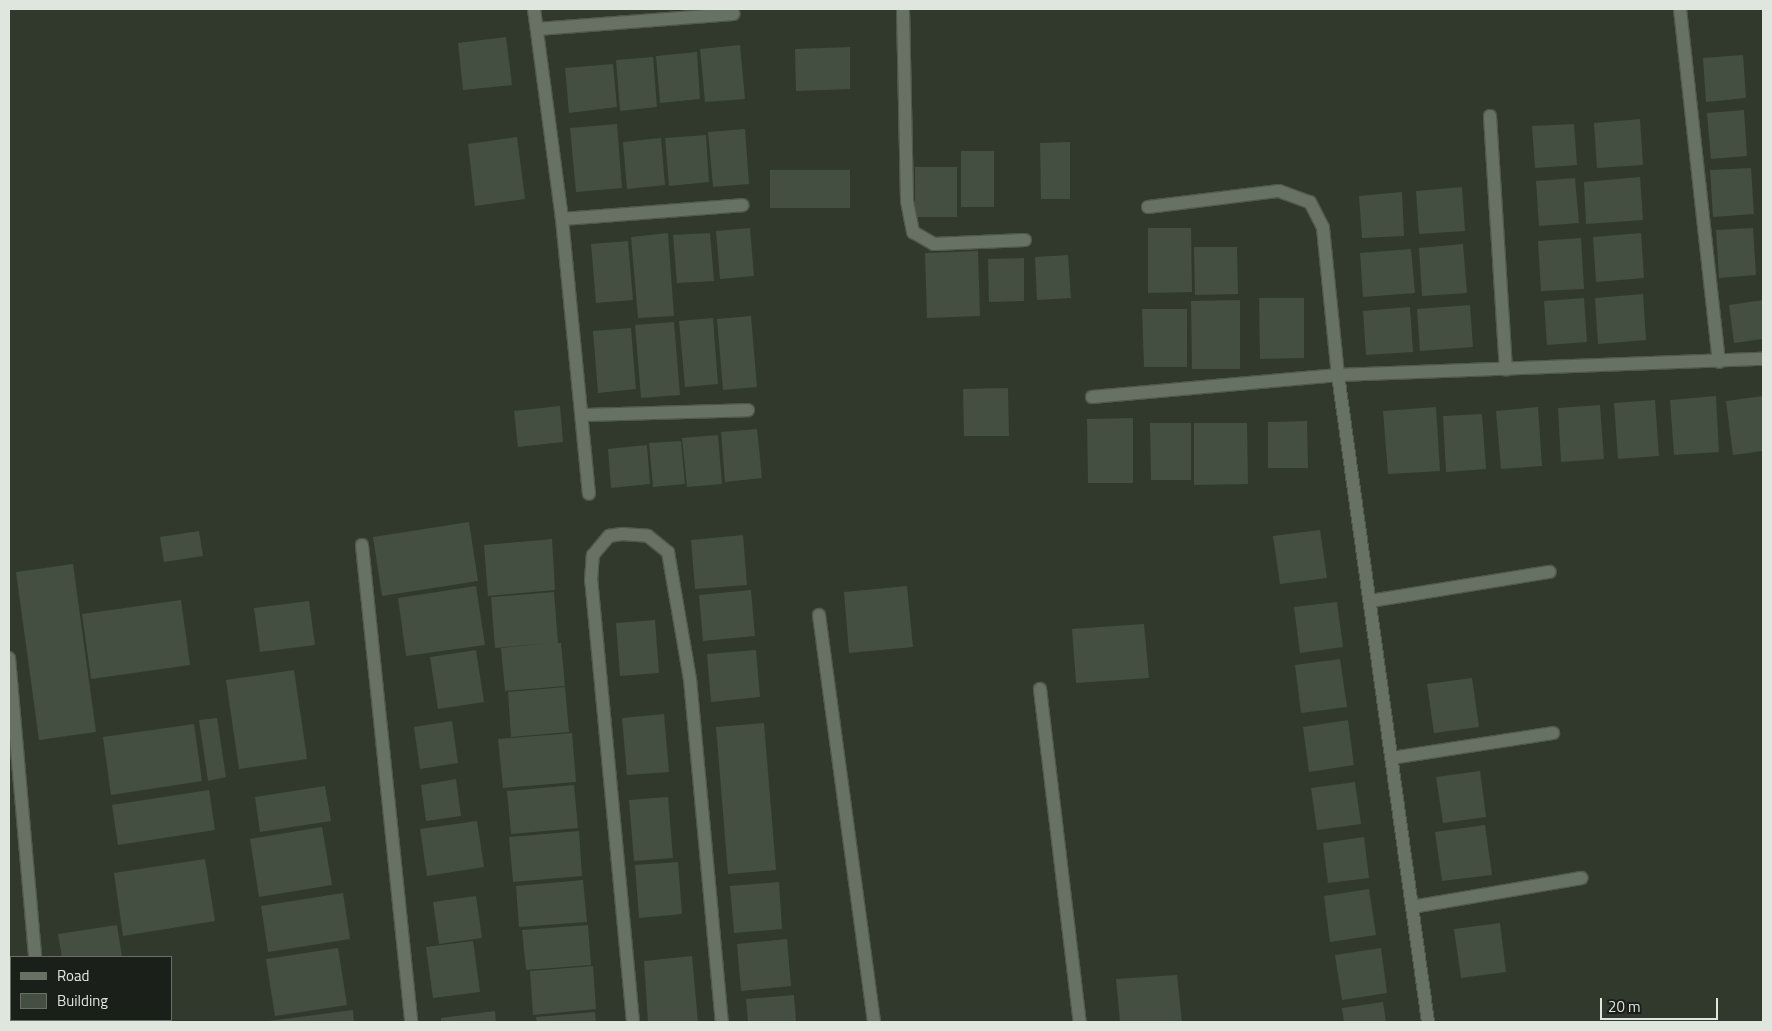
<!DOCTYPE html>
<style>
body{margin:0}
#map{position:relative;width:1772px;height:1031px;overflow:hidden;background:#30392c;font-family:"Titillium Web",sans-serif}
div>[style]{position:absolute}
[style*='--x']{left:calc(var(--x)*1px);top:calc(var(--y)*1px);width:calc(var(--w)*1px);rotate:calc(var(--a)*1deg)}
.building>*{inset:0;background:#444e41}
.roads{filter:drop-shadow(1px 0 #50574c) drop-shadow(-1px 0 #50574c) drop-shadow(0 1px #50574c) drop-shadow(0 -1px #50574c)}
.minor>*{height:12px;margin:-6px;padding:0 6px;transform-origin:6px;border-radius:6px;background:#687264}
span{translate:-50% -50%;white-space:nowrap;text-align:center;line-height:1.15;-webkit-text-stroke:4px #1a1f19;paint-order:stroke}
.frame{position:absolute;inset:0;border:10px solid #dfe6dd;pointer-events:none}
.legend{position:absolute;left:10px;top:956px;width:162px;height:65px;box-sizing:border-box;background:#1a1f19;border:1px solid #696f67;margin:0;padding:6px 9px;list-style:none;font-size:15px;color:#dfe6dd}
.legend li{display:flex;align-items:center;gap:10px;height:25px}
.legend b{width:25px;border:1px solid #696f67}
.scale{position:absolute;left:1600px;top:998px;width:118px;height:22px;box-sizing:border-box;border:2px solid #dfe6dd;border-top:0;padding-left:6px;font-size:15px;line-height:18px;white-space:nowrap;color:#dfe6dd;-webkit-text-stroke:4px #1a1f19;paint-order:stroke}
</style>
<div id="map">
<div class="building">
<div style="clip-path:polygon(506px 37px,512px 85px,463px 90px,458px 43px)"></div>
<div style="clip-path:polygon(740px 45px,745px 99px,705px 102px,700px 49px)"></div>
<div style="clip-path:polygon(850px 47px,850px 89px,796px 91px,795px 49px)"></div>
<div style="clip-path:polygon(697px 52px,700px 99px,660px 103px,656px 56px)"></div>
<div style="clip-path:polygon(1743px 55px,1746px 98px,1706px 102px,1703px 58px)"></div>
<div style="clip-path:polygon(653px 57px,657px 107px,620px 111px,616px 60px)"></div>
<div style="clip-path:polygon(613px 64px,617px 107px,569px 113px,565px 68px)"></div>
<div style="clip-path:polygon(1744px 110px,1747px 156px,1711px 159px,1707px 113px)"></div>
<div style="clip-path:polygon(1640px 119px,1643px 165px,1597px 168px,1594px 123px)"></div>
<div style="clip-path:polygon(617px 124px,622px 188px,576px 192px,570px 128px)"></div>
<div style="clip-path:polygon(1574px 124px,1577px 165px,1535px 168px,1532px 126px)"></div>
<div style="clip-path:polygon(745px 129px,749px 184px,713px 187px,708px 132px)"></div>
<div style="clip-path:polygon(706px 135px,709px 182px,669px 186px,665px 138px)"></div>
<div style="clip-path:polygon(517px 137px,525px 199px,475px 206px,468px 144px)"></div>
<div style="clip-path:polygon(661px 138px,665px 185px,627px 189px,623px 142px)"></div>
<div style="clip-path:polygon(1070px 142px,1070px 199px,1041px 199px,1040px 143px)"></div>
<div style="clip-path:polygon(961px 151px,994px 151px,994px 207px,961px 207px)"></div>
<div style="clip-path:polygon(915px 167px,957px 167px,957px 217px,915px 217px)"></div>
<div style="clip-path:polygon(1751px 168px,1754px 214px,1713px 217px,1710px 170px)"></div>
<div style="clip-path:polygon(770px 170px,850px 170px,850px 208px,770px 208px)"></div>
<div style="clip-path:polygon(1640px 177px,1643px 220px,1586px 224px,1584px 182px)"></div>
<div style="clip-path:polygon(1575px 178px,1579px 223px,1539px 226px,1536px 181px)"></div>
<div style="clip-path:polygon(1462px 187px,1465px 231px,1419px 234px,1416px 191px)"></div>
<div style="clip-path:polygon(1402px 192px,1404px 236px,1362px 238px,1359px 196px)"></div>
<div style="clip-path:polygon(750px 228px,754px 276px,720px 279px,716px 231px)"></div>
<div style="clip-path:polygon(1148px 228px,1191px 228px,1192px 292px,1148px 293px)"></div>
<div style="clip-path:polygon(1753px 228px,1756px 275px,1719px 278px,1716px 230px)"></div>
<div style="clip-path:polygon(668px 233px,674px 316px,638px 318px,631px 237px)"></div>
<div style="clip-path:polygon(710px 233px,714px 281px,677px 283px,673px 235px)"></div>
<div style="clip-path:polygon(1641px 233px,1644px 278px,1596px 282px,1593px 237px)"></div>
<div style="clip-path:polygon(1581px 238px,1584px 289px,1541px 291px,1538px 241px)"></div>
<div style="clip-path:polygon(628px 241px,633px 300px,596px 303px,591px 244px)"></div>
<div style="clip-path:polygon(1463px 244px,1467px 293px,1422px 296px,1419px 248px)"></div>
<div style="clip-path:polygon(1194px 247px,1237px 247px,1238px 294px,1195px 295px)"></div>
<div style="clip-path:polygon(1411px 249px,1415px 293px,1363px 297px,1360px 253px)"></div>
<div style="clip-path:polygon(978px 251px,980px 316px,927px 318px,925px 253px)"></div>
<div style="clip-path:polygon(1068px 255px,1071px 298px,1037px 300px,1035px 257px)"></div>
<div style="clip-path:polygon(1024px 258px,1024px 301px,989px 302px,988px 259px)"></div>
<div style="clip-path:polygon(1643px 294px,1646px 340px,1598px 344px,1595px 298px)"></div>
<div style="clip-path:polygon(1259px 298px,1304px 298px,1304px 358px,1260px 359px)"></div>
<div style="clip-path:polygon(1584px 298px,1587px 342px,1547px 345px,1544px 301px)"></div>
<div style="clip-path:polygon(1240px 300px,1240px 369px,1192px 369px,1191px 301px)"></div>
<div style="clip-path:polygon(1763px 300px,1763px 339px,1734px 343px,1729px 305px)"></div>
<div style="clip-path:polygon(1470px 305px,1473px 347px,1420px 351px,1417px 309px)"></div>
<div style="clip-path:polygon(1410px 307px,1413px 352px,1366px 355px,1363px 311px)"></div>
<div style="clip-path:polygon(1142px 309px,1187px 309px,1187px 367px,1144px 367px)"></div>
<div style="clip-path:polygon(751px 316px,757px 387px,723px 390px,717px 319px)"></div>
<div style="clip-path:polygon(713px 318px,718px 384px,685px 387px,679px 321px)"></div>
<div style="clip-path:polygon(674px 322px,680px 395px,641px 398px,635px 325px)"></div>
<div style="clip-path:polygon(631px 328px,636px 389px,598px 393px,593px 331px)"></div>
<div style="clip-path:polygon(1008px 388px,1009px 436px,964px 436px,963px 389px)"></div>
<div style="clip-path:polygon(1716px 396px,1719px 452px,1674px 455px,1670px 400px)"></div>
<div style="clip-path:polygon(1763px 396px,1763px 451px,1733px 455px,1726px 401px)"></div>
<div style="clip-path:polygon(1655px 400px,1659px 456px,1618px 459px,1614px 403px)"></div>
<div style="clip-path:polygon(1600px 405px,1604px 459px,1561px 462px,1558px 408px)"></div>
<div style="clip-path:polygon(560px 406px,563px 442px,518px 447px,514px 411px)"></div>
<div style="clip-path:polygon(1436px 407px,1440px 471px,1388px 474px,1383px 411px)"></div>
<div style="clip-path:polygon(1538px 407px,1542px 466px,1501px 469px,1496px 411px)"></div>
<div style="clip-path:polygon(1482px 414px,1486px 469px,1446px 472px,1443px 416px)"></div>
<div style="clip-path:polygon(1133px 418px,1133px 483px,1088px 483px,1087px 419px)"></div>
<div style="clip-path:polygon(1307px 421px,1308px 468px,1268px 468px,1268px 422px)"></div>
<div style="clip-path:polygon(1150px 423px,1191px 423px,1191px 480px,1151px 480px)"></div>
<div style="clip-path:polygon(1194px 423px,1247px 423px,1248px 484px,1194px 485px)"></div>
<div style="clip-path:polygon(757px 429px,762px 478px,725px 482px,721px 432px)"></div>
<div style="clip-path:polygon(718px 435px,722px 484px,687px 487px,682px 438px)"></div>
<div style="clip-path:polygon(681px 441px,685px 484px,653px 487px,649px 443px)"></div>
<div style="clip-path:polygon(647px 445px,650px 484px,611px 488px,608px 449px)"></div>
<div style="clip-path:polygon(469px 522px,478px 581px,382px 596px,373px 537px)"></div>
<div style="clip-path:polygon(1320px 530px,1327px 578px,1280px 584px,1273px 536px)"></div>
<div style="clip-path:polygon(199px 531px,203px 556px,164px 562px,160px 537px)"></div>
<div style="clip-path:polygon(743px 535px,747px 585px,695px 589px,691px 540px)"></div>
<div style="clip-path:polygon(552px 539px,555px 590px,488px 596px,484px 545px)"></div>
<div style="clip-path:polygon(73px 564px,96px 732px,39px 740px,16px 572px)"></div>
<div style="clip-path:polygon(476px 586px,485px 645px,406px 656px,398px 598px)"></div>
<div style="clip-path:polygon(907px 586px,913px 647px,849px 653px,844px 592px)"></div>
<div style="clip-path:polygon(751px 590px,755px 636px,703px 641px,699px 595px)"></div>
<div style="clip-path:polygon(554px 592px,558px 643px,561px 643px,565px 686px,505px 691px,501px 648px,548px 643px,495px 648px,491px 597px)"></div>
<div style="clip-path:polygon(181px 600px,190px 665px,91px 679px,82px 614px)"></div>
<div style="clip-path:polygon(309px 601px,315px 645px,260px 652px,254px 608px)"></div>
<div style="clip-path:polygon(1337px 602px,1343px 647px,1300px 653px,1294px 607px)"></div>
<div style="clip-path:polygon(655px 620px,659px 673px,620px 676px,616px 623px)"></div>
<div style="clip-path:polygon(1144px 624px,1149px 678px,1076px 683px,1072px 629px)"></div>
<div style="clip-path:polygon(476px 650px,484px 702px,438px 709px,430px 657px)"></div>
<div style="clip-path:polygon(756px 650px,760px 697px,711px 702px,707px 654px)"></div>
<div style="clip-path:polygon(1340px 659px,1347px 707px,1301px 713px,1295px 665px)"></div>
<div style="clip-path:polygon(294px 670px,307px 759px,239px 769px,226px 680px)"></div>
<div style="clip-path:polygon(1472px 678px,1479px 727px,1434px 733px,1427px 684px)"></div>
<div style="clip-path:polygon(565px 687px,569px 732px,511px 737px,508px 692px)"></div>
<div style="clip-path:polygon(664px 714px,669px 772px,627px 775px,622px 718px)"></div>
<div style="clip-path:polygon(217px 718px,226px 777px,208px 781px,199px 720px)"></div>
<div style="clip-path:polygon(1348px 720px,1354px 765px,1309px 772px,1303px 727px)"></div>
<div style="clip-path:polygon(452px 721px,458px 763px,420px 769px,414px 727px)"></div>
<div style="clip-path:polygon(764px 723px,776px 870px,728px 874px,716px 727px)"></div>
<div style="clip-path:polygon(194px 724px,202px 781px,111px 795px,103px 737px)"></div>
<div style="clip-path:polygon(572px 733px,576px 782px,503px 788px,498px 739px)"></div>
<div style="clip-path:polygon(1480px 771px,1486px 817px,1443px 823px,1436px 777px)"></div>
<div style="clip-path:polygon(456px 779px,461px 816px,426px 821px,421px 785px)"></div>
<div style="clip-path:polygon(1355px 782px,1361px 824px,1317px 830px,1311px 788px)"></div>
<div style="clip-path:polygon(574px 785px,578px 828px,511px 834px,507px 791px)"></div>
<div style="clip-path:polygon(325px 786px,331px 821px,260px 832px,255px 797px)"></div>
<div style="clip-path:polygon(209px 790px,215px 830px,118px 845px,112px 805px)"></div>
<div style="clip-path:polygon(668px 797px,673px 858px,634px 861px,629px 800px)"></div>
<div style="clip-path:polygon(477px 821px,484px 867px,427px 876px,420px 829px)"></div>
<div style="clip-path:polygon(1485px 825px,1492px 875px,1442px 881px,1435px 832px)"></div>
<div style="clip-path:polygon(322px 827px,332px 885px,259px 897px,250px 839px)"></div>
<div style="clip-path:polygon(579px 831px,582px 876px,513px 882px,509px 837px)"></div>
<div style="clip-path:polygon(1364px 837px,1369px 878px,1328px 883px,1323px 843px)"></div>
<div style="clip-path:polygon(205px 859px,215px 921px,123px 936px,114px 873px)"></div>
<div style="clip-path:polygon(678px 862px,682px 914px,639px 918px,635px 865px)"></div>
<div style="clip-path:polygon(583px 880px,587px 922px,519px 927px,516px 886px)"></div>
<div style="clip-path:polygon(779px 882px,782px 929px,734px 933px,730px 886px)"></div>
<div style="clip-path:polygon(1369px 889px,1376px 935px,1330px 942px,1324px 896px)"></div>
<div style="clip-path:polygon(343px 893px,350px 939px,268px 952px,261px 906px)"></div>
<div style="clip-path:polygon(476px 896px,482px 938px,439px 944px,433px 902px)"></div>
<div style="clip-path:polygon(1500px 923px,1506px 972px,1461px 978px,1454px 929px)"></div>
<div style="clip-path:polygon(117px 925px,122px 957px,62px 957px,58px 934px)"></div>
<div style="clip-path:polygon(588px 925px,591px 965px,526px 970px,522px 930px)"></div>
<div style="clip-path:polygon(787px 939px,791px 986px,741px 991px,737px 944px)"></div>
<div style="clip-path:polygon(473px 941px,480px 992px,433px 998px,426px 947px)"></div>
<div style="clip-path:polygon(338px 948px,347px 1005px,275px 1016px,266px 959px)"></div>
<div style="clip-path:polygon(1381px 948px,1387px 993px,1342px 1000px,1335px 955px)"></div>
<div style="clip-path:polygon(692px 956px,698px 1022px,648px 1022px,644px 961px)"></div>
<div style="clip-path:polygon(593px 966px,596px 1009px,533px 1015px,530px 971px)"></div>
<div style="clip-path:polygon(1177px 975px,1182px 1022px,1120px 1022px,1116px 979px)"></div>
<div style="clip-path:polygon(794px 995px,796px 1022px,748px 1022px,746px 999px)"></div>
<div style="clip-path:polygon(1383px 1002px,1386px 1022px,1344px 1022px,1342px 1008px)"></div>
<div style="clip-path:polygon(353px 1010px,354px 1022px,269px 1022px,269px 1021px)"></div>
<div style="clip-path:polygon(495px 1011px,496px 1022px,441px 1022px,441px 1018px)"></div>
<div style="clip-path:polygon(595px 1012px,596px 1022px,537px 1022px,536px 1017px)"></div>
</div>
<div class="roads">
<div class="minor">
<div style="--x:534;--y:9;--w:212;--a:82.4"></div>
<div style="--x:562;--y:219;--w:276;--a:84.4"></div>
<div style="--x:903;--y:9;--w:192;--a:88.8"></div>
<div style="--x:907;--y:201;--w:32;--a:79"></div>
<div style="--x:913;--y:232;--w:24;--a:30"></div>
<div style="--x:934;--y:244;--w:91;--a:-2.5"></div>
<div style="--x:1680;--y:9;--w:355;--a:83.7"></div>
<div style="--x:537;--y:29;--w:197;--a:-4.4"></div>
<div style="--x:1490;--y:116;--w:254;--a:86.4"></div>
<div style="--x:1148;--y:207;--w:132;--a:-7"></div>
<div style="--x:1279;--y:191;--w:33;--a:20"></div>
<div style="--x:1310;--y:202;--w:29;--a:63"></div>
<div style="--x:1323;--y:228;--w:148;--a:84.2"></div>
<div style="--x:1338;--y:375;--w:653;--a:82.08"></div>
<div style="--x:562;--y:219;--w:181;--a:-4.4"></div>
<div style="--x:1092;--y:397;--w:247;--a:-5.1"></div>
<div style="--x:1338;--y:375;--w:425;--a:-2.2"></div>
<div style="--x:583;--y:415;--w:165;--a:-1.7"></div>
<div style="--x:362;--y:545;--w:480;--a:84.1"></div>
<div style="--x:1370;--y:601;--w:182;--a:-9.2"></div>
<div style="--x:819;--y:615;--w:411;--a:82.3"></div>
<div style="--x:9;--y:658;--w:300;--a:85"></div>
<div style="--x:1040;--y:689;--w:335;--a:83.2"></div>
<div style="--x:1392;--y:758;--w:163;--a:-8.8"></div>
<div style="--x:1412;--y:907;--w:172;--a:-9.7"></div>
<div style="--x:40;--y:1020;--w:2;--a:90"></div>
<div style="--x:633;--y:1022;--w:443;--a:-95.4"></div>
<div style="--x:591;--y:581;--w:26;--a:-86"></div>
<div style="--x:593;--y:555;--w:25;--a:-50"></div>
<div style="--x:609;--y:536;--w:13;--a:-9"></div>
<div style="--x:622;--y:534;--w:26;--a:4"></div>
<div style="--x:648;--y:536;--w:26;--a:39"></div>
<div style="--x:668;--y:552;--w:129;--a:80.2"></div>
<div style="--x:690;--y:679;--w:344;--a:84.7"></div>
</div>
</div>
<div class="frame"></div>
<ul class="legend">
<li><b style="height:6px;background:#687264"></b>Road</li>
<li><b style="height:14px;background:#444e41"></b>Building</li>
</ul>
<div class="scale">20 m</div>
</div>
